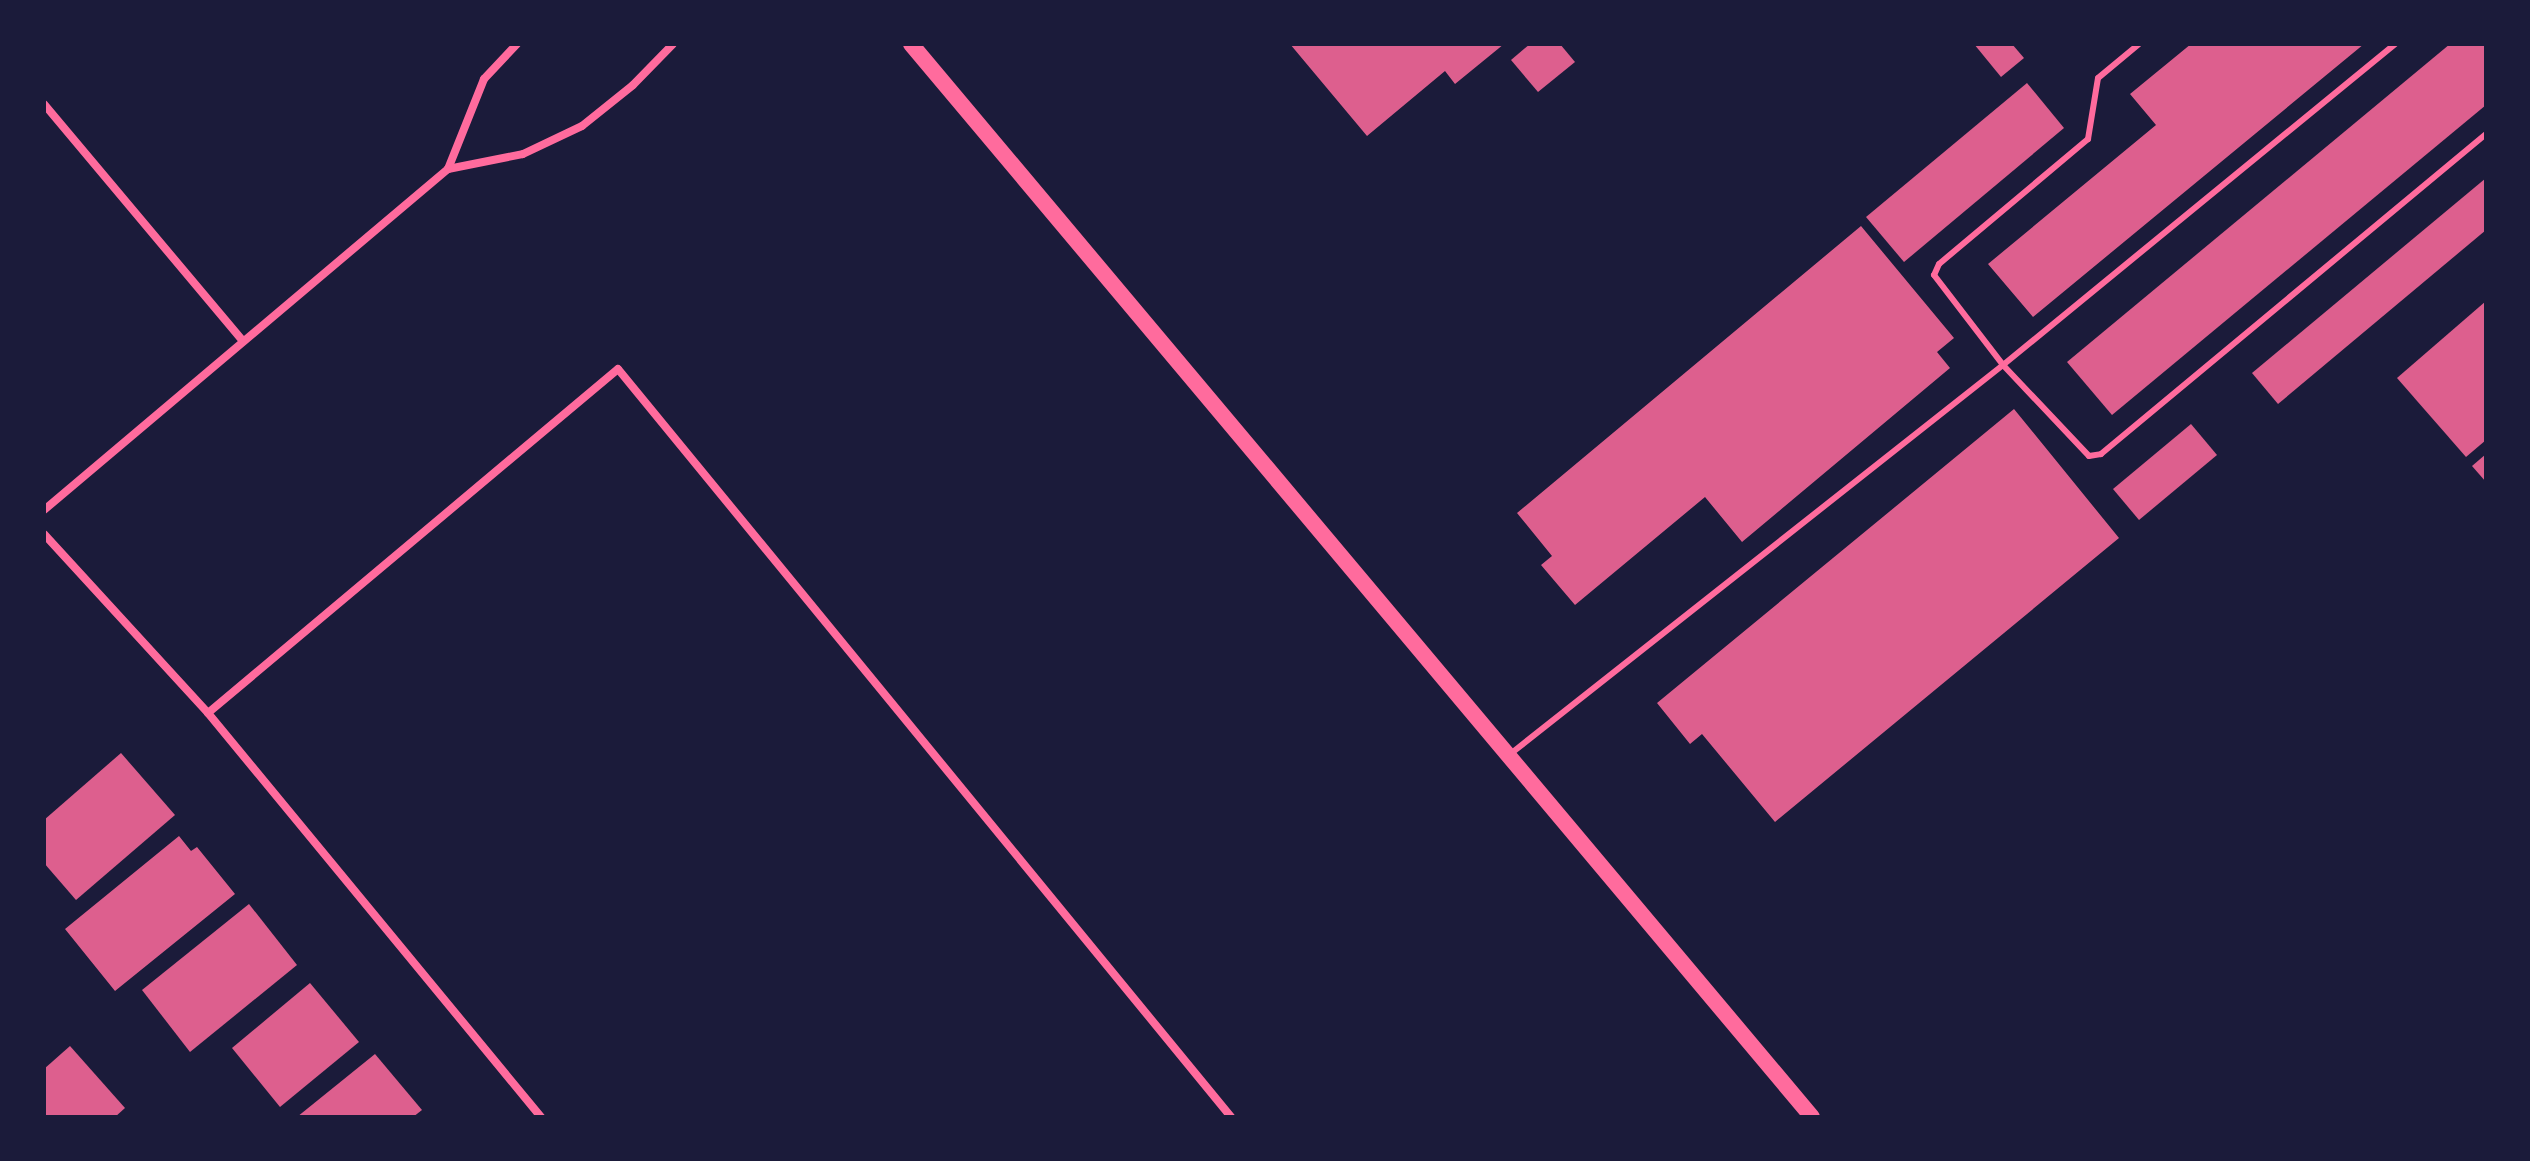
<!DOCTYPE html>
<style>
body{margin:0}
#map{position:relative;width:2530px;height:1161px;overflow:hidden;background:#1b1b3a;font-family:"PT Sans",sans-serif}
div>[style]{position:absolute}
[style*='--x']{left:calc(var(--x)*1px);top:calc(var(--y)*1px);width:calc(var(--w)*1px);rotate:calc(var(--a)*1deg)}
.building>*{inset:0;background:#dd5f8e}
.service>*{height:6px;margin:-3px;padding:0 3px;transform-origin:3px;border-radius:3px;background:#ff6b9d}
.minor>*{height:8px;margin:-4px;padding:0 4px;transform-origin:4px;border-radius:4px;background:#ff6b9d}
.secondary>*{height:16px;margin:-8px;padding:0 8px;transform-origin:8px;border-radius:8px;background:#ff6b9d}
span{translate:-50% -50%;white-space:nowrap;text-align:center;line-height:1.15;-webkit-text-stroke:6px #1b1b3a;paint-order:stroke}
.frame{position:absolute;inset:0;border:46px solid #1b1b3a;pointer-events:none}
</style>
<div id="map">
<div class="building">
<div style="clip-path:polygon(1290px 44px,1504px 44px,1455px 84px,1445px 71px,1367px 136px)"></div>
<div style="clip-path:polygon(1530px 44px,1560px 44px,1575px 62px,1538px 92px,1511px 60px)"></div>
<div style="clip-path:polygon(1974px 44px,2012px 44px,2024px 58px,2001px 77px)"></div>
<div style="clip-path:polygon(2191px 44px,2364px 44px,2033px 317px,1988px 264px,2156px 125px,2130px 94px)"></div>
<div style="clip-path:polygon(2450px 44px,2486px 44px,2486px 105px,2112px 415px,2067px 362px)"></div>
<div style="clip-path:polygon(2027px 83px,2064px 128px,1904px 262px,1866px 217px)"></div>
<div style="clip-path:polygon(2486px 178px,2486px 230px,2278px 404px,2252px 373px)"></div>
<div style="clip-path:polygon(1861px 226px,1954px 338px,1937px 352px,1950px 368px,1742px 542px,1705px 497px,1575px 605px,1541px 565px,1552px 556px,1517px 513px)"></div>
<div style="clip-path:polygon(2486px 301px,2486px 440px,2466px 457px,2397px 378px)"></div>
<div style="clip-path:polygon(2014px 409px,2119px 538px,1775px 822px,1702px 734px,1690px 744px,1657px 703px)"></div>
<div style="clip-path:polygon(2191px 424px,2217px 455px,2139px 520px,2113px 489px)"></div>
<div style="clip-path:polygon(2486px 454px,2486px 482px,2472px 466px)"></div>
<div style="clip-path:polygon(121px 753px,175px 815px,76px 900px,44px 863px,44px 820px)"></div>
<div style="clip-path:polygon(179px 836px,191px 851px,197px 847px,235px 894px,115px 991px,65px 929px)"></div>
<div style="clip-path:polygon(249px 904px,297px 965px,190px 1052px,142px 990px)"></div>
<div style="clip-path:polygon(310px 983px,359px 1042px,280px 1107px,232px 1048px)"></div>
<div style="clip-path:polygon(70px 1046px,125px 1108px,115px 1117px,44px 1117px,44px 1069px)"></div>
<div style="clip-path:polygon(375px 1054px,422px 1110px,413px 1117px,297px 1117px)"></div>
</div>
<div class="service">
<div style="--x:2139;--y:44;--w:53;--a:140.3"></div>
<div style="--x:2098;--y:78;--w:62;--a:99.3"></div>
<div style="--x:2088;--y:139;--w:194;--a:140"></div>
<div style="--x:1939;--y:264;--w:12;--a:114"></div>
<div style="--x:1934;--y:275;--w:113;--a:52.5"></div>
<div style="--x:2003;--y:365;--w:125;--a:46.6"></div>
<div style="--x:2089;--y:456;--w:12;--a:-9"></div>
<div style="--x:2101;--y:454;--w:501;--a:-39.73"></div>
<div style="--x:1509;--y:755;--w:629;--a:-38.29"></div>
<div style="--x:2003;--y:365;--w:507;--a:-39.31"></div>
</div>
<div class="minor">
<div style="--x:44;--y:104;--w:308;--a:50"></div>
<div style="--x:448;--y:169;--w:76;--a:-11.3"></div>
<div style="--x:523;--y:154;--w:65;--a:-25.4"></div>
<div style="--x:582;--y:126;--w:65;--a:-38.8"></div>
<div style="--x:633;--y:85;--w:57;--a:-45.7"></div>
<div style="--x:44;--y:510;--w:529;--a:-40.17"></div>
<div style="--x:448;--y:169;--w:97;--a:-68.2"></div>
<div style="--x:484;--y:79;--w:48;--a:-46.7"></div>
<div style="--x:44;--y:534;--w:243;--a:47.5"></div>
<div style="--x:208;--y:713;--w:524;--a:50.5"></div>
<div style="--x:208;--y:713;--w:535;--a:-40"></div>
<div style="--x:618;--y:369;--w:967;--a:50.66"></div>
</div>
<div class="secondary">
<div style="--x:911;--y:44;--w:1401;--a:49.98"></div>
</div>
<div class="frame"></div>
</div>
